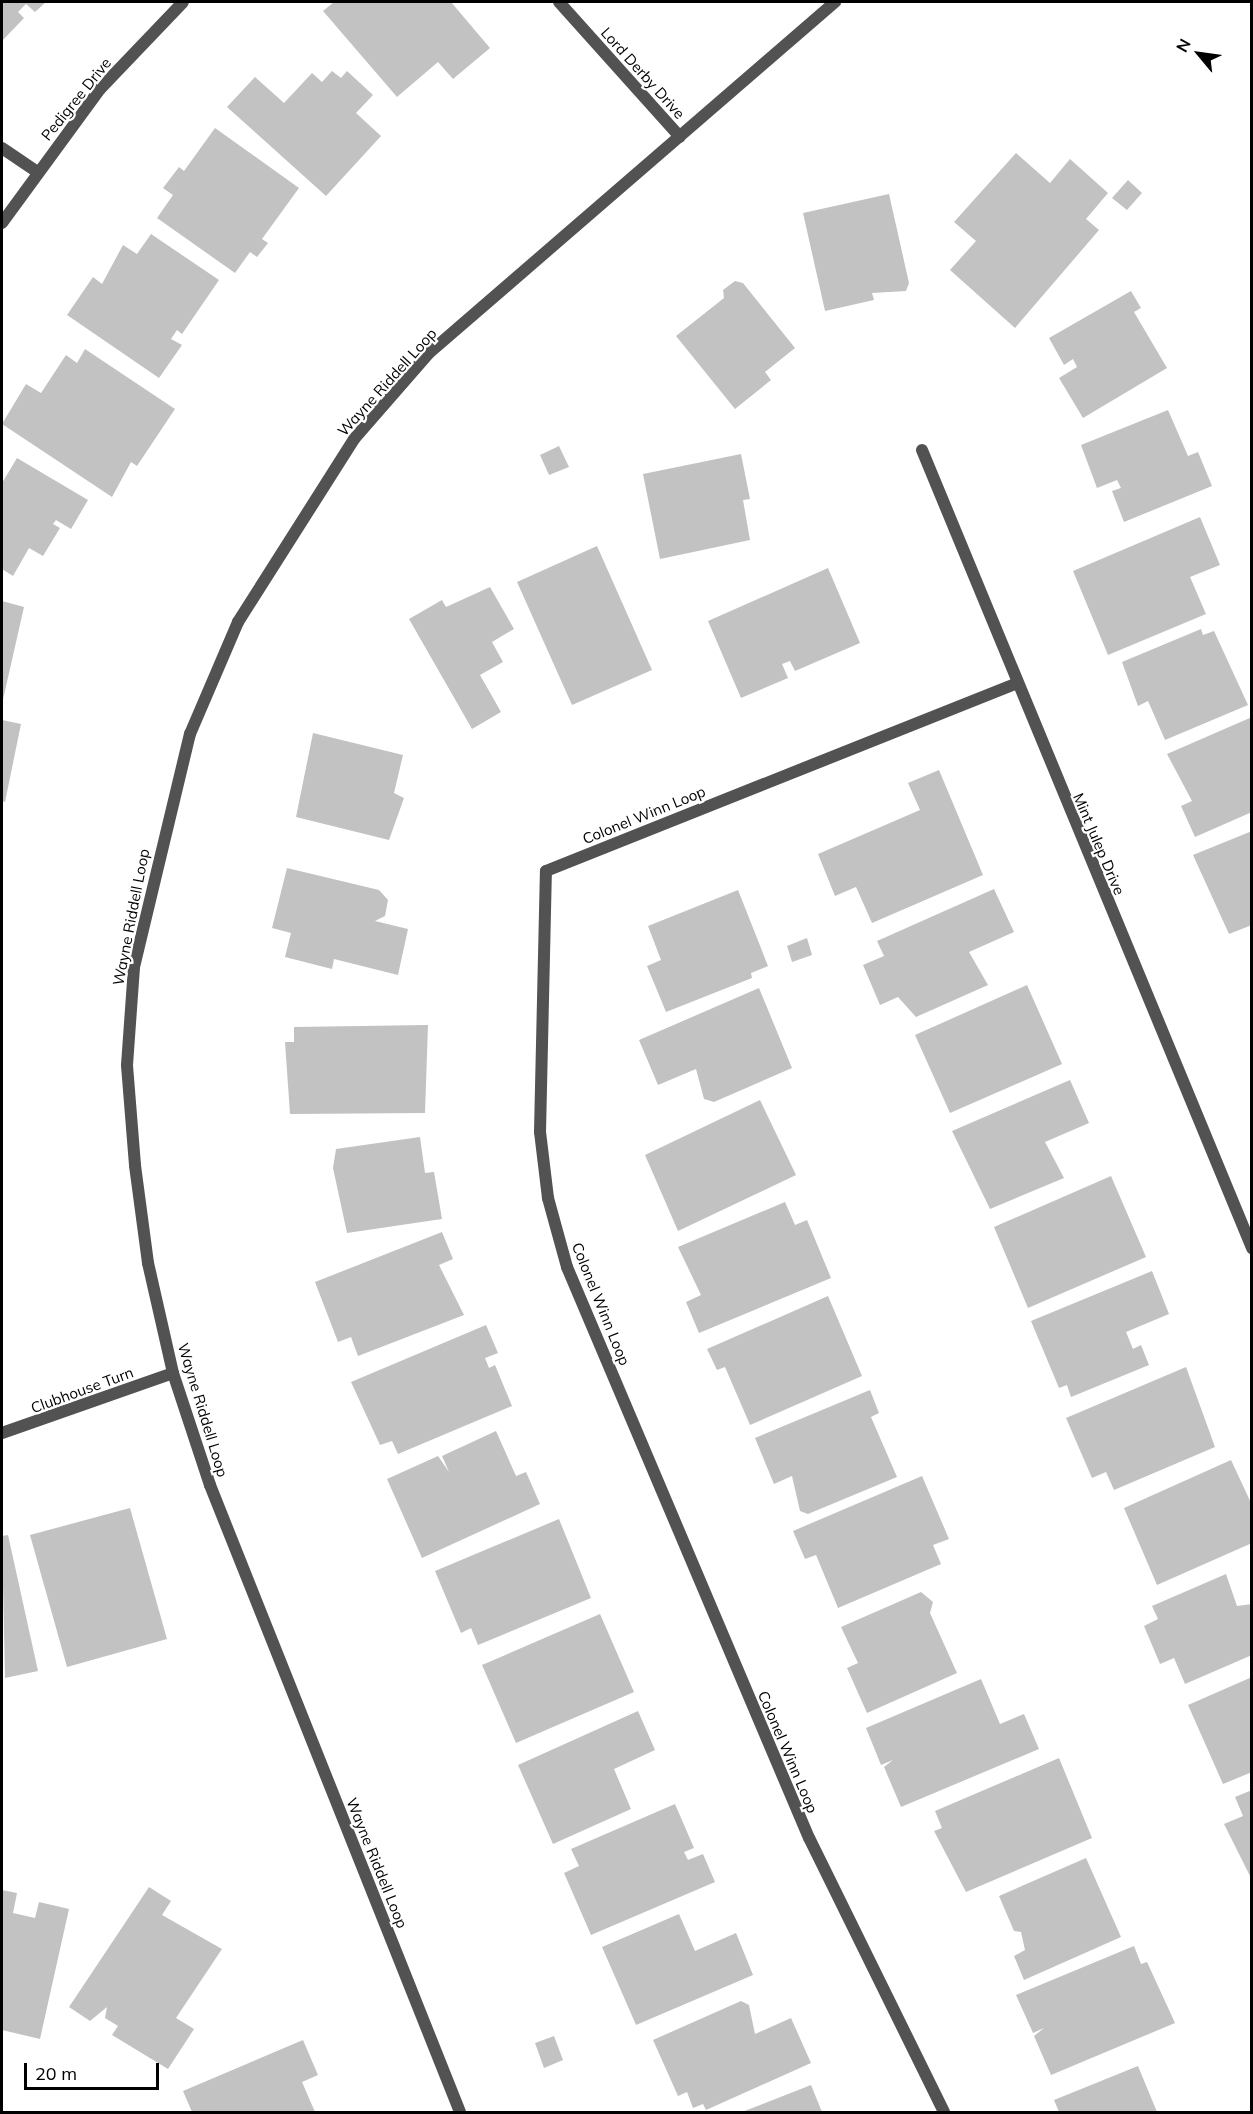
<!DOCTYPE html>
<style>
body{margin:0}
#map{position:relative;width:1253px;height:2114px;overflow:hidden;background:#fff;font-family:Mulish,sans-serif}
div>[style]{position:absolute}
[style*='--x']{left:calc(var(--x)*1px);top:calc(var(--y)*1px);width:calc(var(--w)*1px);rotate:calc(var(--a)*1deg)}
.building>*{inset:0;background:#c2c2c2}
.street>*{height:12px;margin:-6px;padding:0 6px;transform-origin:6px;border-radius:6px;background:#525252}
span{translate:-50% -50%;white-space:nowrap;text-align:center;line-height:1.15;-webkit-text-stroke:4.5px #fff;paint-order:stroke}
.street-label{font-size:15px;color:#000}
.frame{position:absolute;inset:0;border:3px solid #000;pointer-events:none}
.north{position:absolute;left:1169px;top:24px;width:60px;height:60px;-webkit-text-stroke:4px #fff;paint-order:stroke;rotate:299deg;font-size:16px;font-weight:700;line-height:24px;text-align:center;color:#000}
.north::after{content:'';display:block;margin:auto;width:21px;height:27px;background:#000;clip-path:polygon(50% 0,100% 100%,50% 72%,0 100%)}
.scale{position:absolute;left:24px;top:2063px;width:135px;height:27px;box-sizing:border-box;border:3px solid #000;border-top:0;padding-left:8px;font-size:18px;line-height:21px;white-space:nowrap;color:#000;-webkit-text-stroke:4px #fff;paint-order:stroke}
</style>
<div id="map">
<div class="building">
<div style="clip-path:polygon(2px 2px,46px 2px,35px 12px,26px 4px,18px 12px,24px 18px,2px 41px)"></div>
<div style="clip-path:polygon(334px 2px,451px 2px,490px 48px,453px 79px,438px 62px,397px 97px,323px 11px)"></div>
<div style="clip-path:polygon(332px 71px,341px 78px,347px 71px,373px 95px,356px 113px,381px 136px,326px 196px,227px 107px,255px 77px,284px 103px,312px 73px,322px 82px)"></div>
<div style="clip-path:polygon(215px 128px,299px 188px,262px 239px,268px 243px,257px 257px,250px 252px,235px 273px,157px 218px,173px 195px,163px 188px,179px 167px,184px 171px)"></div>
<div style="clip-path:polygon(1016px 153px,1050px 183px,1070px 159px,1108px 193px,1086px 219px,1099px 230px,1015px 328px,950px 270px,976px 241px,954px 222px)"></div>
<div style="clip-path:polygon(1128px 180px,1142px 193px,1127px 210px,1112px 198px)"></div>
<div style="clip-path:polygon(889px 194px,909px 283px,906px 291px,872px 293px,874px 300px,825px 311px,803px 213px)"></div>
<div style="clip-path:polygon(151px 234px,219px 280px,182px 334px,177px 330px,171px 339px,182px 345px,159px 378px,67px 315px,93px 277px,102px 284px,123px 245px,137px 254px)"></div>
<div style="clip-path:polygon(735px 281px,743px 283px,795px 348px,765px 372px,771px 380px,735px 409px,676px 336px,724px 298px,723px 290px)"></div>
<div style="clip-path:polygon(1131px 291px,1141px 308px,1134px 312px,1167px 368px,1083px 418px,1059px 378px,1077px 367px,1073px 359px,1064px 365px,1049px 338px)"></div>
<div style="clip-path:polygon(85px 349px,175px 409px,137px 466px,131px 462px,112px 497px,2px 424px,26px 384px,41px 393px,66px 355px,77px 363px)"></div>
<div style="clip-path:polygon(1168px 410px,1188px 456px,1198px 452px,1212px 486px,1124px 522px,1112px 491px,1121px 488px,1117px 480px,1097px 488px,1081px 445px)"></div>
<div style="clip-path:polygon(559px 446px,569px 467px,549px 475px,540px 455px)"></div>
<div style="clip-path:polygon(741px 454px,750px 499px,743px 500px,750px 540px,660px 559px,643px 474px)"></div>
<div style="clip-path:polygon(17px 458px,88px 500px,71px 529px,56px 520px,53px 524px,60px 528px,43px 556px,29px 548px,13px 576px,2px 569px,2px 483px)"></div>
<div style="clip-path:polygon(1200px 517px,1220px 565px,1190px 577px,1206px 614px,1108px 655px,1073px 571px)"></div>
<div style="clip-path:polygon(597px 546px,652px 670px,572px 705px,517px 582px)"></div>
<div style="clip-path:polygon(828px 568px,860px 643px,795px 671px,790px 661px,782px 664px,788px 678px,741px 698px,708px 621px)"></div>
<div style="clip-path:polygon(490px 587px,514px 629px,492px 642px,503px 662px,480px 675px,501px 712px,472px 729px,409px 619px,442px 600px,446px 607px)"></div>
<div style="clip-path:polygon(2px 601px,24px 607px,2px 704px)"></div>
<div style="clip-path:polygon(1201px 629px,1203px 635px,1214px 631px,1248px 705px,1165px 740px,1148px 701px,1138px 706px,1122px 662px)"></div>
<div style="clip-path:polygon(1252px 717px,1252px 812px,1195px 837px,1181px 806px,1192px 801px,1167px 754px)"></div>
<div style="clip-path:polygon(2px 720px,21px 724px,5px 802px,2px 801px)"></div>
<div style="clip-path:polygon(313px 733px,403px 755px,394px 793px,404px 798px,389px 840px,296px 817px)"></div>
<div style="clip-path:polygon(939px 770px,983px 875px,872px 923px,856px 887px,835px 896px,818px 854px,920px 810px,908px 783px)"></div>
<div style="clip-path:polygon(1252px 831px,1252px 925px,1229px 934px,1193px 855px)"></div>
<div style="clip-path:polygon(287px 868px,379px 890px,388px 900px,385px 916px,375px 921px,408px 929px,398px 975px,334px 959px,332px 969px,285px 957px,291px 933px,272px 928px)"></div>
<div style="clip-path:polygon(994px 889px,1014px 932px,969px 952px,988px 985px,916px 1017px,898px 997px,880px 1005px,863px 965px,884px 956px,877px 941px)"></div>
<div style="clip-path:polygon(738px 890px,768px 966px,751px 973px,752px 978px,666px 1012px,647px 966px,661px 960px,648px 926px)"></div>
<div style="clip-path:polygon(807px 938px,812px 955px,792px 962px,787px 946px)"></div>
<div style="clip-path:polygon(1027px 985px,1062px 1064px,950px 1113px,915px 1035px)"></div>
<div style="clip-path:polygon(759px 988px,792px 1068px,714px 1102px,704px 1099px,696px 1069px,658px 1085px,639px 1040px)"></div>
<div style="clip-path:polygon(428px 1025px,425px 1113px,290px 1114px,285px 1042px,294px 1042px,294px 1027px)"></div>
<div style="clip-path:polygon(1070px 1080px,1089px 1123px,1045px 1142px,1064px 1178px,990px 1209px,952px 1131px)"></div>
<div style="clip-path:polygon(760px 1100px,796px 1175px,678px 1231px,645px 1155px)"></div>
<div style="clip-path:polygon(420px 1137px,425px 1173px,434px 1172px,442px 1219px,347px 1233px,333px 1168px,336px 1149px)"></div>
<div style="clip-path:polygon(1111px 1176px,1146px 1257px,1028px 1308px,994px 1227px)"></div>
<div style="clip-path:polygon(785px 1202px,795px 1225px,807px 1220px,831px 1278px,699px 1333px,686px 1302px,701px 1295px,678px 1247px)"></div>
<div style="clip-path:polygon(442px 1232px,453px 1259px,439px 1265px,464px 1315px,358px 1356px,351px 1337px,338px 1342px,315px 1282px)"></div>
<div style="clip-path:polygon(1152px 1271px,1169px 1314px,1126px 1332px,1133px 1349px,1141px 1345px,1149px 1365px,1071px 1397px,1067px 1385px,1059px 1388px,1031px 1321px)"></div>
<div style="clip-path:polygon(828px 1296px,862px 1376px,750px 1425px,725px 1367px,717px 1370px,707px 1349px)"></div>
<div style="clip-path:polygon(486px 1325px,498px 1353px,485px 1358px,489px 1368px,495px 1365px,512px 1406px,398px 1454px,392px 1441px,380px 1445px,351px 1382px)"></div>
<div style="clip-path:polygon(1186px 1367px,1215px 1447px,1114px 1490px,1106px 1472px,1092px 1478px,1066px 1418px)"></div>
<div style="clip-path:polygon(870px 1390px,879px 1413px,871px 1417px,897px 1477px,808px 1514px,800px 1511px,792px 1476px,774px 1484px,755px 1438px)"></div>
<div style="clip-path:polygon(496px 1431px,516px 1476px,526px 1472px,540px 1504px,422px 1558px,387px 1479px,438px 1456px,449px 1472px,442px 1456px)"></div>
<div style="clip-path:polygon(1231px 1460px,1252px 1505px,1252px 1543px,1157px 1585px,1124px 1508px)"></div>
<div style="clip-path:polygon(922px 1476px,949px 1539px,933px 1545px,941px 1564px,838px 1608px,816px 1555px,805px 1559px,793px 1531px)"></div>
<div style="clip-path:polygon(130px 1508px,167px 1639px,67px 1667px,30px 1535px)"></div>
<div style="clip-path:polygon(559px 1519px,591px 1598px,478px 1645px,471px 1628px,461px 1633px,435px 1571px)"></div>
<div style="clip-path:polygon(8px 1535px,38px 1671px,5px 1678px,2px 1536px)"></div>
<div style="clip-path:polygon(1226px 1574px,1237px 1606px,1252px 1604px,1252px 1655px,1185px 1684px,1174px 1658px,1160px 1664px,1144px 1626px,1158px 1619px,1152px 1606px)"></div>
<div style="clip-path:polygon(921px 1592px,933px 1602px,930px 1613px,957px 1673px,867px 1713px,847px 1668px,858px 1663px,841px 1627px)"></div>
<div style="clip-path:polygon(600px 1614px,634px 1692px,516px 1743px,482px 1665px)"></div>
<div style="clip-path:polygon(1252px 1677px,1252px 1772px,1223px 1784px,1188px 1705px)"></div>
<div style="clip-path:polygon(981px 1679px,1000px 1724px,1024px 1714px,1039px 1749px,901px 1807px,884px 1767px,893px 1760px,881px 1765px,866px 1728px)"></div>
<div style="clip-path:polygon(638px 1711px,655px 1750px,614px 1769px,631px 1809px,553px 1844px,518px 1765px)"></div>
<div style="clip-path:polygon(1059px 1758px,1092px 1838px,966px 1892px,934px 1831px,942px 1828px,935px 1811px)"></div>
<div style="clip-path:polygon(1252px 1790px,1252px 1880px,1224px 1824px,1243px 1816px,1235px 1797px)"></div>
<div style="clip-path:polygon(675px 1804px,694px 1848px,684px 1852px,688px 1860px,703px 1854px,715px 1882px,591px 1935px,564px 1873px,579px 1866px,571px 1849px)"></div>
<div style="clip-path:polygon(1086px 1858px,1121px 1937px,1024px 1980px,1014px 1956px,1025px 1950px,1021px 1932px,1014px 1931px,999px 1896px)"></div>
<div style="clip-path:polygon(149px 1887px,171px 1901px,162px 1915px,222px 1949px,176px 2018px,194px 2029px,168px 2069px,112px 2035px,118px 2026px,105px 2018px,107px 2007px,90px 2021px,69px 2007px)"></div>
<div style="clip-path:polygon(2px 1890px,17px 1893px,13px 1913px,35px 1918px,39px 1902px,69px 1909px,40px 2039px,2px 2030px)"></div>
<div style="clip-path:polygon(679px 1914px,695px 1951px,736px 1933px,753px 1975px,636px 2025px,602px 1947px)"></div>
<div style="clip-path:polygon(1134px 1946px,1141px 1964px,1147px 1962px,1175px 2023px,1051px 2075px,1034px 2036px,1044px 2028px,1033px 2033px,1016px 1995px)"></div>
<div style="clip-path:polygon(741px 2001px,749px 2005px,755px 2034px,791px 2018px,811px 2063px,706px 2110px,703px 2104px,693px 2108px,687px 2092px,678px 2096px,653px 2040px)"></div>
<div style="clip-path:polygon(554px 2036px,563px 2060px,544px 2068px,535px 2043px)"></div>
<div style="clip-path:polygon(303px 2040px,318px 2075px,302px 2082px,315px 2112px,192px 2112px,183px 2091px)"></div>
<div style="clip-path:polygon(1138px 2066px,1157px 2112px,1059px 2112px,1054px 2100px)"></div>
<div style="clip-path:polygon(811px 2085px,822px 2112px,742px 2112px)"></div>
</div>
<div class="street">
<div style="--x:559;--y:2;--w:181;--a:48.1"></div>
<div style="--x:2;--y:148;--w:41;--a:34.1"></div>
<div style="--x:2;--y:223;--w:166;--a:-53.8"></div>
<div style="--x:100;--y:89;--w:120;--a:-46.3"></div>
<div style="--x:922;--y:450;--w:864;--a:67.53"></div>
<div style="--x:2;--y:1433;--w:181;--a:-19.3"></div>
<div style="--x:460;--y:2112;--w:675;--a:-111.74"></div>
<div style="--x:210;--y:1485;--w:118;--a:-108.3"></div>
<div style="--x:173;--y:1373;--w:113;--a:-102.8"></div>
<div style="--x:148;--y:1263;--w:99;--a:-97.6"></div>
<div style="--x:135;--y:1165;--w:100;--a:-94.6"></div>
<div style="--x:127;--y:1065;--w:98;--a:-85.9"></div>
<div style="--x:134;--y:967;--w:240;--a:-76.5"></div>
<div style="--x:190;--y:734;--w:122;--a:-66.8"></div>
<div style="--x:238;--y:622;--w:217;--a:-57.6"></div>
<div style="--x:354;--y:439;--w:114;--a:-48.9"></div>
<div style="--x:429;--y:353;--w:537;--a:-40.84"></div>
<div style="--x:944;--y:2112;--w:305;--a:-116.2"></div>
<div style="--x:809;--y:1838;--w:620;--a:-112.97"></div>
<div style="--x:567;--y:1267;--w:72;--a:-105.4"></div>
<div style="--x:548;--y:1198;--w:66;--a:-96.9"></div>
<div style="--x:540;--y:1132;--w:261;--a:-88.7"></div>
<div style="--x:546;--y:871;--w:505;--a:-21.74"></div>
</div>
<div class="street-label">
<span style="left:643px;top:73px;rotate:48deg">Lord Derby Drive</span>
<span style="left:76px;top:99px;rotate:-51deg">Pedigree Drive</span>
<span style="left:387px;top:382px;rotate:-48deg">Wayne Riddell Loop</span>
<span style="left:644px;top:815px;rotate:-22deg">Colonel Winn Loop</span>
<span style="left:1099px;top:844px;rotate:67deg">Mint Julep Drive</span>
<span style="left:131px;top:917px;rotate:-79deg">Wayne Riddell Loop</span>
<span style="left:601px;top:1304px;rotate:68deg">Colonel Winn Loop</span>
<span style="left:82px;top:1390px;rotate:-20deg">Clubhouse Turn</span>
<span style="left:203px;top:1410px;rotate:73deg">Wayne Riddell Loop</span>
<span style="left:788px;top:1752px;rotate:67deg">Colonel Winn Loop</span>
<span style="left:377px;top:1863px;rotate:68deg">Wayne Riddell Loop</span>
</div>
<div class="frame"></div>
<div class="north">N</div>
<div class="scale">20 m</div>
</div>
